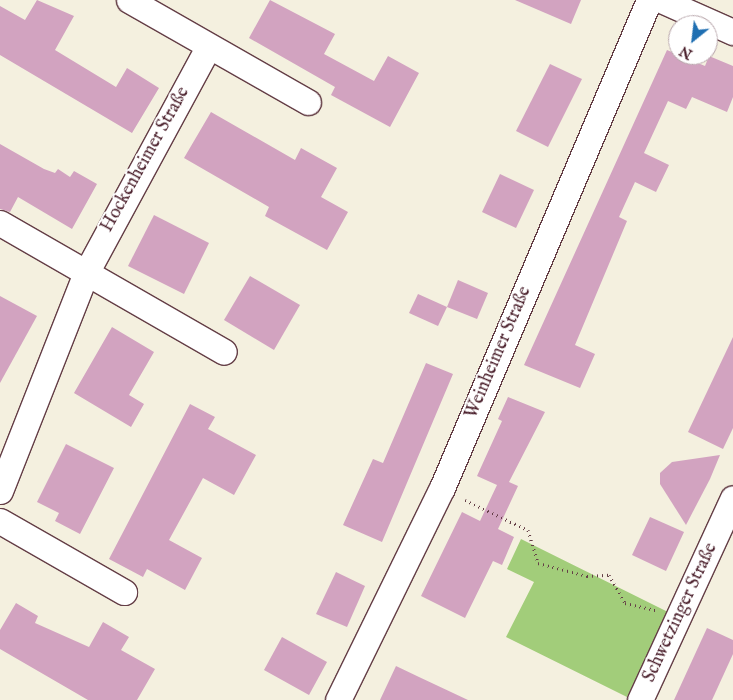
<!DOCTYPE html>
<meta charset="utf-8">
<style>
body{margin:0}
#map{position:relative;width:733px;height:700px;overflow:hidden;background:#f4f0df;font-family:"IM FELL English",serif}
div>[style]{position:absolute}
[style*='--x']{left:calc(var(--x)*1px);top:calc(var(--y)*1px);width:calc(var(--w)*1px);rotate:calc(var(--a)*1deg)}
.green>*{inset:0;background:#a2cd7a}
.building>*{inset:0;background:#d2a3c0}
.path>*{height:3px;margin-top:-1.5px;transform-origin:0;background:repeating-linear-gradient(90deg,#643e46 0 1px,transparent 0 5px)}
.roads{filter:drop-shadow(1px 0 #643e46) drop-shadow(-1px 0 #643e46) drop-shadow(0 1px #643e46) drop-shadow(0 -1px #643e46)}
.minor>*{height:25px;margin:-12.5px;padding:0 12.5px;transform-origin:12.5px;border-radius:12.5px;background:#fff}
span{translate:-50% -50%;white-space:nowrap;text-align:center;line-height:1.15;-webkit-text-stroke:4px #fff;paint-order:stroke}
.street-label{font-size:18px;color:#4a1f2b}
.north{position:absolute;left:668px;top:15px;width:50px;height:50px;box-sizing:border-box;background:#fff;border:1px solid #b7a5aa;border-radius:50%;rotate:209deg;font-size:14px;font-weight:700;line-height:20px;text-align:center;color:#4a1f2b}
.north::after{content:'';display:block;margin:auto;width:18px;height:22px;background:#1f6fb2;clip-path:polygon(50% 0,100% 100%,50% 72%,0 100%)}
</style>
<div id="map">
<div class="green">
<div style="clip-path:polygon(521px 539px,668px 612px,627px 697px,506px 637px,534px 582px,507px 569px)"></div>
</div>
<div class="building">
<div style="clip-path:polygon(37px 0,74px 16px,55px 50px,116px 87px,127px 68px,159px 88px,132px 133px,0 55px,0 6px,25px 20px)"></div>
<div style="clip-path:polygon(270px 0,335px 34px,324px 54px,374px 81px,388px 56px,419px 73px,390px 127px,331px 95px,335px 87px,249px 38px)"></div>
<div style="clip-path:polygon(515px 0,581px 0,571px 24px)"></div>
<div style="clip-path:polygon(667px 50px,705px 66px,709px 56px,733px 66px,733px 97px,727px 112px,692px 97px,686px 109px,668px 101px,644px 153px,669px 165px,656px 192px,635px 182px,619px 217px,627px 221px,575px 345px,595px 354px,580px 388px,524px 365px)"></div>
<div style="clip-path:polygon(550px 64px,582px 79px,548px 147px,516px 131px)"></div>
<div style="clip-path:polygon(211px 112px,295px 160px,301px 148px,337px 168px,321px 197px,348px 212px,327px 250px,265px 216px,269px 207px,184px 158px)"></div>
<div style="clip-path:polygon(0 144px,44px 169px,55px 173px,58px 169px,70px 177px,74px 171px,97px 184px,72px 229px,18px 197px,10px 212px,0 209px)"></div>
<div style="clip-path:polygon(500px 174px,534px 190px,516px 228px,482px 212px)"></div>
<div style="clip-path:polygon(154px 215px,209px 243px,184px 294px,128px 266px)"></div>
<div style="clip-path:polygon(250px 276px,300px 305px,274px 350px,224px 320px)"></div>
<div style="clip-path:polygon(458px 280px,488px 293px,477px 319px,447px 307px)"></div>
<div style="clip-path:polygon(418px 294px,447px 307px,438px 326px,409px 313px)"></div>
<div style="clip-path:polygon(0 296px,37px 316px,0 383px)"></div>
<div style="clip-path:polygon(112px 327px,154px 352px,129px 395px,144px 404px,131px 427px,74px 393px)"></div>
<div style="clip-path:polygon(733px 337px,733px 428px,723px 449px,688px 432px)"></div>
<div style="clip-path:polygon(426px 363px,453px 374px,382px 542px,343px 525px,373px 459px,383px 463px)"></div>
<div style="clip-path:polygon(508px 397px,545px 412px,509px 482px,518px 486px,498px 529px,514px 537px,502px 565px,493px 561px,465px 618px,421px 596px,462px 512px,480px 521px,497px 485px,477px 476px,502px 421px,498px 419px)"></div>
<div style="clip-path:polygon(190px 404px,215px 417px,208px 429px,256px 455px,234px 495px,203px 478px,169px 540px,202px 558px,185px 590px,147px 569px,143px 577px,109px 559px)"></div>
<div style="clip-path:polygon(66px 444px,114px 468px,80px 534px,55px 521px,59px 513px,37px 502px)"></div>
<div style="clip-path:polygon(720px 455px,710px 479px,686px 525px,660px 484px,660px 473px,672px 462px)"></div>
<div style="clip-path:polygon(650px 517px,684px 532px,666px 571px,632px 555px)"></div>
<div style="clip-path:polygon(336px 572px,365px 586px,347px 627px,316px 614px)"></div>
<div style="clip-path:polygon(16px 603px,38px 616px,35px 623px,89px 647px,103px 622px,129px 637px,121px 650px,155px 669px,137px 700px,88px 700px,0 649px,0 630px)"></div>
<div style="clip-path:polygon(707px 628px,733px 640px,733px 654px,712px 700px,674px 700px)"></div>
<div style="clip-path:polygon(282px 637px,327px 662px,309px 695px,264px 670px)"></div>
<div style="clip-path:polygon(396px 666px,419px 677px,468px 700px,380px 700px)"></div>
</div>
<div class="path">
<div style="--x:465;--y:500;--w:70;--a:25.5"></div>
<div style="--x:528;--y:530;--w:34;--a:73"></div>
<div style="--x:538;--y:563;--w:51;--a:14.9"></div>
<div style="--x:587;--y:576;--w:22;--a:-3"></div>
<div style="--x:609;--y:575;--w:32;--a:60"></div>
<div style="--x:625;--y:603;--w:32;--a:13"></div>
</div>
<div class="roads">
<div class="minor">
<div style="--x:129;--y:0;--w:206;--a:29.7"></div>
<div style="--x:661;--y:0;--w:79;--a:24"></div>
<div style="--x:0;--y:223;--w:258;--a:29.9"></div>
<div style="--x:0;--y:491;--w:234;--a:-68.5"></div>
<div style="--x:86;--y:273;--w:257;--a:-61.6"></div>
<div style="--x:0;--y:521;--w:143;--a:29.8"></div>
<div style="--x:338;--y:700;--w:236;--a:-63.9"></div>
<div style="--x:442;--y:488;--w:530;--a:-67.01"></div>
<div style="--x:640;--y:700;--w:222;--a:-65.3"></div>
</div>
</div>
<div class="street-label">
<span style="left:146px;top:160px;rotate:-61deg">Hockenheimer Straße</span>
<span style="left:499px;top:353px;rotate:-67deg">Weinheimer Straße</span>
<span style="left:681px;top:613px;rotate:-65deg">Schwetzinger Straße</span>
</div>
<div class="north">N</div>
</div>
